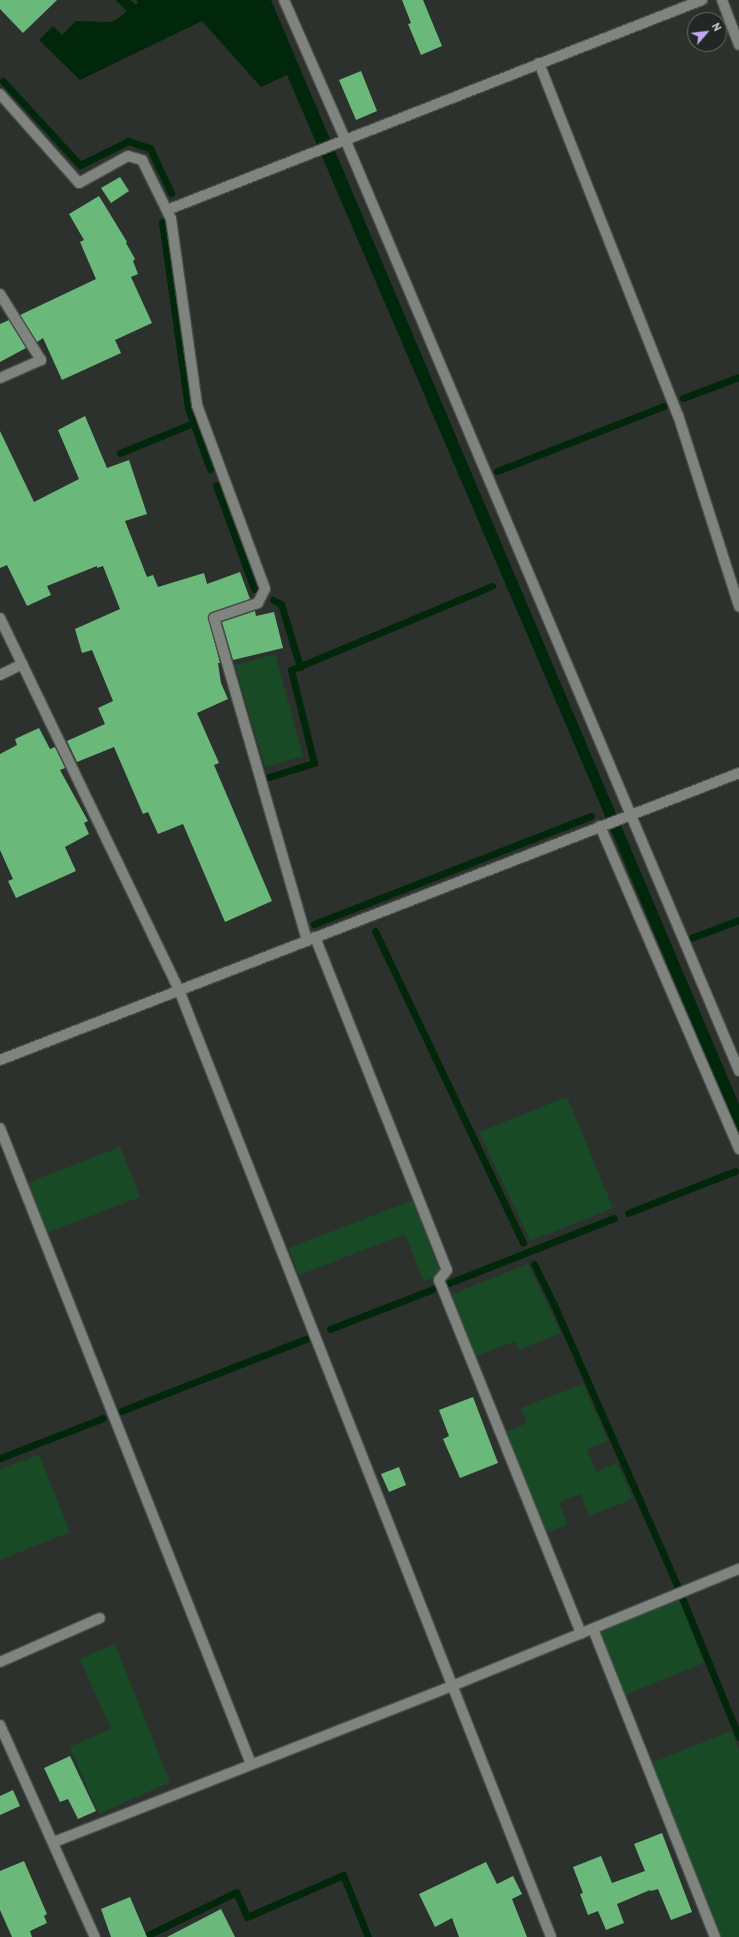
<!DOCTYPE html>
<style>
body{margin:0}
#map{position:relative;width:739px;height:1937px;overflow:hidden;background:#2d312e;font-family:"PT Sans",sans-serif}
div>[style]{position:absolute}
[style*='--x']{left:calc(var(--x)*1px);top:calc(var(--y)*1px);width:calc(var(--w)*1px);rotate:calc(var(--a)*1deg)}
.green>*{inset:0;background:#174a25}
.water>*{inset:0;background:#00270a}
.stream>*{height:7px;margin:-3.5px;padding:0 3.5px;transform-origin:3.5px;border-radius:3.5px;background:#00270a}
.building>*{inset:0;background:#6bb87b}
.roads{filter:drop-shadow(1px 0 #4a4e4b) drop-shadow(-1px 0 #4a4e4b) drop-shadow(0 1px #4a4e4b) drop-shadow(0 -1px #4a4e4b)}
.minor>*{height:10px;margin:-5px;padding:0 5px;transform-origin:5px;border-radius:5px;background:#7f847f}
.tertiary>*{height:10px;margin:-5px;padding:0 5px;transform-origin:5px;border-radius:5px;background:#7f847f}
span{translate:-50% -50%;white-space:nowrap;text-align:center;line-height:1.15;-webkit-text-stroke:4px #232724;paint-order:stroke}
.north{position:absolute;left:687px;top:12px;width:40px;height:40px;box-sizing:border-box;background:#232724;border:1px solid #6a6d6a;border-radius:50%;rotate:62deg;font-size:11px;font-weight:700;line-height:16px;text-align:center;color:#d4d7d4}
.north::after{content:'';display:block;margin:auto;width:14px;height:18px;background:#c1a8f3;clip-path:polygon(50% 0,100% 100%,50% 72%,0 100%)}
</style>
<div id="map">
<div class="green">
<div style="clip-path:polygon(275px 654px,303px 756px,265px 767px,235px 665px)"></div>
<div style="clip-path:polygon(567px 1097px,613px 1208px,530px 1241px,479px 1132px)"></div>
<div style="clip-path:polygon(120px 1147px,140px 1197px,46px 1233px,27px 1183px)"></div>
<div style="clip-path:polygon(413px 1200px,439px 1270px,438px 1276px,424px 1281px,405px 1234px,299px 1275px,289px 1248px)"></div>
<div style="clip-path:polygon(528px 1264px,561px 1333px,519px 1350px,516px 1341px,476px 1356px,450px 1295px)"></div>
<div style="clip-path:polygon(583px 1384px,608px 1441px,587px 1449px,596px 1472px,617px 1463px,633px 1499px,589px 1516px,581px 1494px,559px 1502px,567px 1525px,544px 1534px,505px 1432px,527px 1423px,521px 1408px)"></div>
<div style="clip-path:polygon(39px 1455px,70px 1532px,0 1560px,0 1469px)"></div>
<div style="clip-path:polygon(679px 1600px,704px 1663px,622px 1696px,599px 1640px,601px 1630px)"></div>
<div style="clip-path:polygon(115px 1644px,170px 1782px,99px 1814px,70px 1747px,111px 1729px,80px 1659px)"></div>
<div style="clip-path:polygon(731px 1731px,739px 1750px,739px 1937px,719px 1937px,649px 1764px)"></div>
</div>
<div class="water">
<div style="clip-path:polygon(117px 0,130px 0,136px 5px,138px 2px,136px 0,271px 0,739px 1104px,739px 1136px,603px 811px,287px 75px,261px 87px,202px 21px,80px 80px,39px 40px,53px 26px,62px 35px,76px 21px,111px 22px,117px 19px,127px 11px,116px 1px)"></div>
</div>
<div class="stream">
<div style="--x:3;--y:81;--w:114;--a:47.5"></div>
<div style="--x:80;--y:165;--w:54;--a:-26.6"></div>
<div style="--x:128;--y:141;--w:23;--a:18"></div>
<div style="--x:150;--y:148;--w:50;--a:65"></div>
<div style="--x:162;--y:222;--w:188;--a:82"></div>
<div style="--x:188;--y:408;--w:65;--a:70.2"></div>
<div style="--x:683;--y:398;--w:60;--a:-20.6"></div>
<div style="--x:120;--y:453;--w:79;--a:-22.3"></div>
<div style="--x:497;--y:471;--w:179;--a:-21.3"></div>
<div style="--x:216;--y:485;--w:111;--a:69.9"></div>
<div style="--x:273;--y:600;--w:9;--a:27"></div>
<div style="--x:281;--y:604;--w:66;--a:73.2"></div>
<div style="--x:269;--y:777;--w:47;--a:-17.3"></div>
<div style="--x:314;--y:763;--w:96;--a:-103.9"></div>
<div style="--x:291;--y:670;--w:218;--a:-22.7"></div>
<div style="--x:314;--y:924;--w:297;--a:-21.3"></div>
<div style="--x:375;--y:931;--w:345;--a:64.6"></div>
<div style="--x:691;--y:938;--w:51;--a:-20.6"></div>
<div style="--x:628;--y:1213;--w:115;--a:-21.4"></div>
<div style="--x:534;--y:1264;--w:46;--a:64"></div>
<div style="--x:554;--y:1305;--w:306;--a:66.3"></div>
<div style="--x:449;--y:1283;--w:177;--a:-21.5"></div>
<div style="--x:330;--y:1329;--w:110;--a:-21.2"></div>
<div style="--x:121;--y:1411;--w:199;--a:-21.3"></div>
<div style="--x:0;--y:1458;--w:110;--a:-21.2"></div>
<div style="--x:683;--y:1600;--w:148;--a:67.8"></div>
<div style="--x:149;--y:1937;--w:2;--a:-117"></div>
<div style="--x:148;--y:1935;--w:98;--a:-26"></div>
<div style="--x:236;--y:1892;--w:27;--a:66"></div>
<div style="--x:247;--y:1917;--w:105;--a:-23.6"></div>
<div style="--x:343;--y:1875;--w:67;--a:68"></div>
</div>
<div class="building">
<div style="clip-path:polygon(0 0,57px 0,23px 33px,0 9px)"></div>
<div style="clip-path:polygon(402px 0,423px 0,442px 46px,421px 55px,408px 24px,411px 23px)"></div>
<div style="clip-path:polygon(361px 71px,377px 111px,356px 120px,339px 80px)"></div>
<div style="clip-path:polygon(120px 177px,129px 191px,111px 203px,101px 188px)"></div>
<div style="clip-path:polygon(99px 196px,127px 242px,126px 243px,135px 259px,133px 261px,138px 274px,131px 277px,152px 323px,115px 340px,121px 353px,62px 380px,43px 338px,37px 342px,20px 315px,96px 279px,80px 242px,84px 240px,69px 214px)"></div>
<div style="clip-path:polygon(9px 320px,26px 348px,0 362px,0 324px)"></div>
<div style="clip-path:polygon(85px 416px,107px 468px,129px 460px,147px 514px,125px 521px,147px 577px,153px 575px,158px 587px,204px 573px,207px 584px,240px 572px,250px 599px,212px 612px,208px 616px,220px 663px,218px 663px,221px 683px,228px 699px,197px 713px,219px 763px,214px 765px,272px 901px,225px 922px,183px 824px,158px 834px,148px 812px,143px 814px,114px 747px,77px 762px,67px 741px,105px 724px,98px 708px,113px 701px,92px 650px,82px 653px,75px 629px,120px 609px,103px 566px,97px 568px,97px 566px,47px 586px,51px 595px,27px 606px,7px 565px,0 568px,0 431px,34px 502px,79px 479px,58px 430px)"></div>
<div style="clip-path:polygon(255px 611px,256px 616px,274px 612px,283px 648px,233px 660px,222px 622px)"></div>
<div style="clip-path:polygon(39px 728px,50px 749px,55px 747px,65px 768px,60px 770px,88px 821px,84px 823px,89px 834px,65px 847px,76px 871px,16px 898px,8px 881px,13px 879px,0 850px,0 754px,17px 745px,15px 739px)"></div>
<div style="clip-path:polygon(473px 1397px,498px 1463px,460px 1478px,443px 1439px,449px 1436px,439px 1410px)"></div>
<div style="clip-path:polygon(399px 1467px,406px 1485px,389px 1492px,381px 1474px)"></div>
<div style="clip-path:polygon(70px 1756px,96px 1811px,78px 1819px,68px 1799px,60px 1802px,44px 1768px)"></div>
<div style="clip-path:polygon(13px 1790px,20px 1806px,0 1815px,0 1796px)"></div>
<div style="clip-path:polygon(662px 1833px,692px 1912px,671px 1920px,658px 1889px,651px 1891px,650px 1890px,617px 1904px,624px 1923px,606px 1930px,598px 1911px,588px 1915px,580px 1894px,583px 1893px,573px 1867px,601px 1856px,612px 1883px,645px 1871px,634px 1844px)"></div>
<div style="clip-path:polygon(24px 1861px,47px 1914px,44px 1916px,47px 1923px,30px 1931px,32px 1937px,12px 1937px,0 1910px,0 1871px)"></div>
<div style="clip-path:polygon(486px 1862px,497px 1884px,513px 1876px,522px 1894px,512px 1899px,527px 1937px,459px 1937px,452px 1918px,435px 1927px,419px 1894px)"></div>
<div style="clip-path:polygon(130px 1897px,147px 1937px,111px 1937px,101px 1909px)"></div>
<div style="clip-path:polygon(221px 1909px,235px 1937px,167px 1937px)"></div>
</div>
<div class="roads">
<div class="minor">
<div style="--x:284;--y:0;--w:152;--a:66.3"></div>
<div style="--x:345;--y:139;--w:1012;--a:67.08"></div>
<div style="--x:722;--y:0;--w:48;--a:69.3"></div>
<div style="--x:539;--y:63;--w:378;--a:68.5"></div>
<div style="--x:678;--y:415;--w:201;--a:72.3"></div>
<div style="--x:0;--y:94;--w:119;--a:48.4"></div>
<div style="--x:79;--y:183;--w:56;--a:-28.9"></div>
<div style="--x:128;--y:156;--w:15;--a:16"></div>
<div style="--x:142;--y:160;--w:66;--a:63.8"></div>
<div style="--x:171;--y:219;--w:188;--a:82"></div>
<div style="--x:197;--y:405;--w:196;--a:69.7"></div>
<div style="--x:265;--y:589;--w:16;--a:117"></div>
<div style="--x:258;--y:603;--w:46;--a:161.2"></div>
<div style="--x:214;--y:618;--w:336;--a:73.9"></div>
<div style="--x:167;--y:210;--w:575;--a:-21.43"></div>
<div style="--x:0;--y:294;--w:78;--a:58.2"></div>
<div style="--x:41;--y:360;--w:45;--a:156.3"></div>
<div style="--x:0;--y:618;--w:413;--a:64.3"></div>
<div style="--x:179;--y:990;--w:1017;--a:68.55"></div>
<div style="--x:0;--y:675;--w:25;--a:-26"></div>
<div style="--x:600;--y:826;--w:352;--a:66.7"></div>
<div style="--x:315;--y:937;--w:358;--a:68.4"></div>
<div style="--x:447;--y:1270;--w:13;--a:129"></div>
<div style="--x:439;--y:1280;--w:381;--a:68.1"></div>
<div style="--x:0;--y:1128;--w:684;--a:68.46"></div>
<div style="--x:593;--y:1629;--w:331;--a:68.4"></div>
<div style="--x:0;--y:1662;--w:109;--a:-23.7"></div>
<div style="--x:0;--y:1725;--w:232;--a:65.9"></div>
<div style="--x:54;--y:1842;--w:427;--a:-21.4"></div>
<div style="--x:452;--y:1686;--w:310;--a:-22.2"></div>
</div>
<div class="tertiary">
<div style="--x:0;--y:1060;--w:793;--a:-21.22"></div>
</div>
</div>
<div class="north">N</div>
</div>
